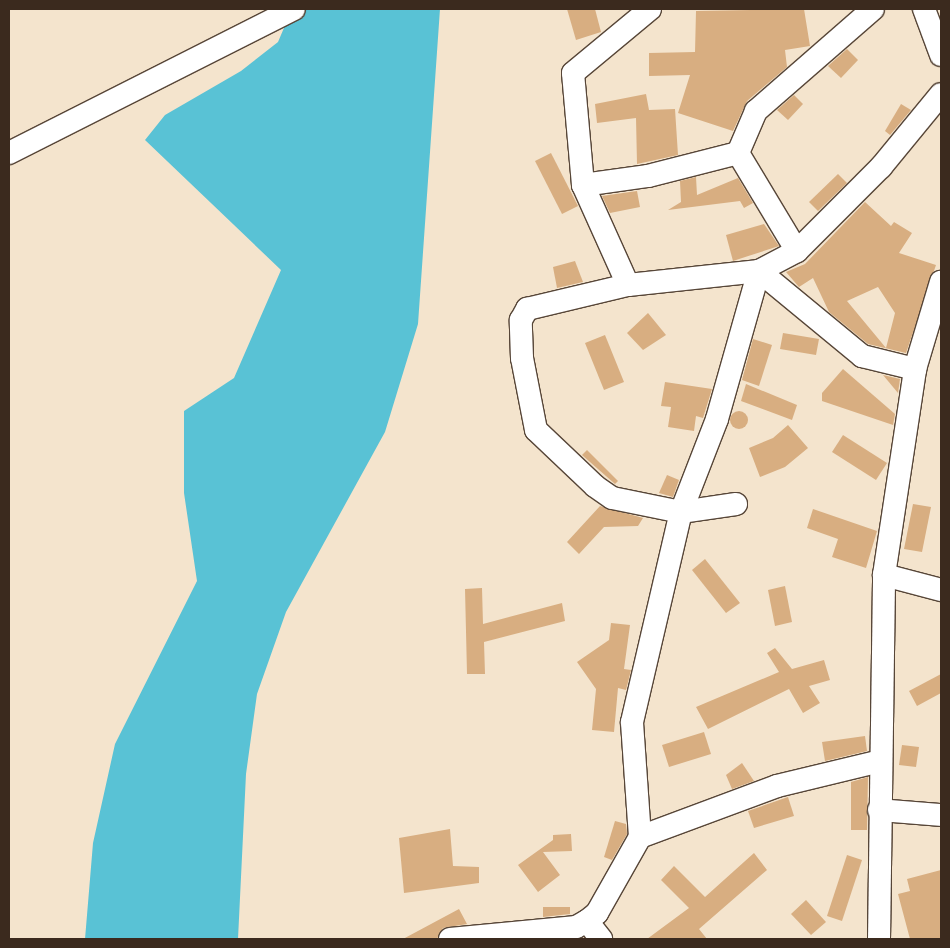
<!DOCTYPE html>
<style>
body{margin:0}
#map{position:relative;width:950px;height:948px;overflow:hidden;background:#f4e4cd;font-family:Kalam,sans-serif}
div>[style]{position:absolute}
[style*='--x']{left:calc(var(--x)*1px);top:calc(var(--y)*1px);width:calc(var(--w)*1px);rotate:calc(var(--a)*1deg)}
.water>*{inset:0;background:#59c2d5}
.building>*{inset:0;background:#d8ae81}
.round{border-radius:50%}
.roads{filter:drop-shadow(1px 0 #574638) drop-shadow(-1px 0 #574638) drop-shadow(0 1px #574638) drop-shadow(0 -1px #574638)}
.street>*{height:22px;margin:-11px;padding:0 11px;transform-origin:11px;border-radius:11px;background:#fff}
span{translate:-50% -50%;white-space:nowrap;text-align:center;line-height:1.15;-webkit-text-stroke:4px #f7f3e8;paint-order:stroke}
.frame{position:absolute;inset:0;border:10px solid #3b2a1e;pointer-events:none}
</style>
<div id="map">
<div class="water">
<div style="clip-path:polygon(292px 9px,440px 9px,418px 324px,385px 432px,286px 612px,257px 694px,246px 774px,238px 939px,85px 939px,93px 843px,115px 744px,197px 581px,184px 493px,184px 411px,234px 378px,281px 270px,145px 140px,165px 115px,241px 71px,278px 42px)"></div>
</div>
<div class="building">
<div style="clip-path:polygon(567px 9px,595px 9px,601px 32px,576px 40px)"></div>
<div style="clip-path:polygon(804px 9px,810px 46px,785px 50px,787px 67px,747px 101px,733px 131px,678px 113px,690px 75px,649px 76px,649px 53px,695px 52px,696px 11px)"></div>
<div style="clip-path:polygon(847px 49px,858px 60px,841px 78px,828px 66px)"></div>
<div style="clip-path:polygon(646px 94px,649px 110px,675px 109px,678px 155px,637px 164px,636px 118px,597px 123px,595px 104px)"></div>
<div style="clip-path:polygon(794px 95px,803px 104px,788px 120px,777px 110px)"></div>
<div style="clip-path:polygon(901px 104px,911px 110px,890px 135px,885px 131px)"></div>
<div style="clip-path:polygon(551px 153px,578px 206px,562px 214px,535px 161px)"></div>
<div style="clip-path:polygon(838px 174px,847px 183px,818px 211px,809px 202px)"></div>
<div style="clip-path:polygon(696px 177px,697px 195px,738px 178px,753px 203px,744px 208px,740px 201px,668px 210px,681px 202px,680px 181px)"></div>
<div style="clip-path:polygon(637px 191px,640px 207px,610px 213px,602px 196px)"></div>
<div style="clip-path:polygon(evenodd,865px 202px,891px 226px,894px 222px,912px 233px,899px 253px,936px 265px,906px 353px,868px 344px,829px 312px,813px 278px,799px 287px,786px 272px,805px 264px,865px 202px,878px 287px,895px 313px,886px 348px,847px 301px,878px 287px)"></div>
<div style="clip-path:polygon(764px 224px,779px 246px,733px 261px,726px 235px)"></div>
<div style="clip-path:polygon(575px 261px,583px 282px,557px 288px,553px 267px)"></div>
<div style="clip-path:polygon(648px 313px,666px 335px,643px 350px,627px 333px)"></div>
<div style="clip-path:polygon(783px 333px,819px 339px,816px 355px,780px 349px)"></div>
<div style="clip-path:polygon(605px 335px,624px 382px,604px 390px,585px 343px)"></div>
<div style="clip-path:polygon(753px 339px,772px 345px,759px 386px,742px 380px)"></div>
<div style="clip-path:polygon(843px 369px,895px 414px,893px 425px,822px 401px,822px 393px)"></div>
<div style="clip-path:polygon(883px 375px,900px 379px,898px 393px)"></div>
<div style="clip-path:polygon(665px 382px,712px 389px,703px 418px,696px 416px,694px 431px,668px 427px,671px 407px,661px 406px)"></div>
<div style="clip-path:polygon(746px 384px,797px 405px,792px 420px,741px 401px)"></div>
<div class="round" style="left:730px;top:411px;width:18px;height:18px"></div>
<div style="clip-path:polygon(788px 425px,808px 448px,785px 467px,760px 477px,749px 448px,773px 438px)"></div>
<div style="clip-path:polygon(843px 435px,887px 463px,876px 480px,832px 452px)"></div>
<div style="clip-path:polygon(587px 450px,618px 481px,615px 484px,582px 455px)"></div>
<div style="clip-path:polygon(667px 475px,679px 480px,673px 497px,659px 493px)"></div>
<div style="clip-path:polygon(913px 504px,931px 507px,922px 552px,904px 549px)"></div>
<div style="clip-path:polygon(600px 506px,643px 518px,638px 526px,604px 527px,579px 554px,567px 542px)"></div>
<div style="clip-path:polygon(813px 509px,877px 531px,866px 568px,832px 557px,838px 539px,807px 528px)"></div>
<div style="clip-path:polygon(705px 559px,740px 603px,726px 613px,692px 570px)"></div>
<div style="clip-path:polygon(785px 586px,792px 622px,775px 626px,768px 590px)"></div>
<div style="clip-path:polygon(482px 588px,483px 624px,562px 603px,565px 621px,484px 642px,485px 674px,467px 674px,465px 589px)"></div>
<div style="clip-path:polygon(611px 623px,630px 625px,624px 669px,631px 670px,626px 690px,618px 688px,614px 732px,592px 730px,596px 689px,577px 662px,609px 640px)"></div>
<div style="clip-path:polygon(775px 648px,792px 669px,824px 660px,830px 680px,809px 686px,820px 703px,803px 713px,789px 689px,708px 729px,696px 707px,779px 672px,767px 653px)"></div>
<div style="clip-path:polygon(941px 674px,941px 693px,917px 706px,909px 691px)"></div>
<div style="clip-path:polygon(704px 732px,711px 754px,669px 767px,662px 745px)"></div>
<div style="clip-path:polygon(865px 736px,867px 751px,825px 761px,822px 742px)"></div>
<div style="clip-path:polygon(902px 745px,919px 747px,916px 767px,899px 765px)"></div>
<div style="clip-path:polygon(742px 763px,754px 781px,732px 789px,726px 775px)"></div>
<div style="clip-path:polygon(868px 777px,867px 830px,851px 830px,851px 782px)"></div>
<div style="clip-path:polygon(788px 797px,794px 816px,754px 828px,748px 811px)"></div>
<div style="clip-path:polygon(615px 821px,626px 824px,627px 834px,612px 860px,604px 857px)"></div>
<div style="clip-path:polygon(450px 829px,453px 866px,479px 867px,479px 883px,404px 893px,399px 838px)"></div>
<div style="clip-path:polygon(571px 834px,572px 851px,543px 852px,560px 875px,538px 892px,518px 865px,553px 840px,553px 835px)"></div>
<div style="clip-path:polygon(754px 853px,767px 870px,699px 929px,707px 939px,647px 939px,689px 908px,661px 880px,674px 866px,705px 897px)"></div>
<div style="clip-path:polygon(847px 855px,862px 860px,842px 921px,827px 916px)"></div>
<div style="clip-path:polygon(941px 870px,941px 939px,910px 939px,898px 894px,910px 891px,907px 879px)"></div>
<div style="clip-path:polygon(806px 900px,826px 922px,811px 935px,791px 914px)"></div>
<div style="clip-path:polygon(543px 907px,570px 907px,570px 914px,543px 917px)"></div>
<div style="clip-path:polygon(459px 909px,467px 924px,443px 928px,437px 939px,403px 939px)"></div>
</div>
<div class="roads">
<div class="street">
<div style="--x:924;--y:9;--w:49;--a:69.7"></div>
<div style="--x:9;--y:153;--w:319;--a:-26.8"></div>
<div style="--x:738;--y:153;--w:114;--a:59"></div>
<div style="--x:583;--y:185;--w:66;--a:-7.9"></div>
<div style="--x:648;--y:176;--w:93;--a:-14.3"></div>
<div style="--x:738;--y:153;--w:46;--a:-66.8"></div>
<div style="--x:756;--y:111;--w:155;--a:-41.1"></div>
<div style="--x:628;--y:285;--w:110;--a:-114.2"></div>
<div style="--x:583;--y:185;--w:112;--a:-95.1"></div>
<div style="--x:573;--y:73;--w:100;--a:-39.7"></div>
<div style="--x:736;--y:504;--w:56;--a:171.7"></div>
<div style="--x:681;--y:512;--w:70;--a:-168.5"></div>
<div style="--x:612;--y:498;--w:21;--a:-145"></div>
<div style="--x:595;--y:486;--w:81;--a:-136.5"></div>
<div style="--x:536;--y:430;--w:73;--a:-101"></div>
<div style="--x:522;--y:358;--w:38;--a:-92"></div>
<div style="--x:521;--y:320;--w:13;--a:-61"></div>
<div style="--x:527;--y:309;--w:104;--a:-13.4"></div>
<div style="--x:628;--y:285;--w:132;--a:-6.1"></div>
<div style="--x:759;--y:271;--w:43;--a:-27.8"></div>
<div style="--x:797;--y:251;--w:119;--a:-45"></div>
<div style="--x:881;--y:167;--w:94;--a:-50.6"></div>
<div style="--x:884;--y:575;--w:59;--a:14.7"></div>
<div style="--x:879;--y:810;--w:62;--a:4.6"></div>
<div style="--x:640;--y:837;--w:146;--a:-20.4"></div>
<div style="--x:777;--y:786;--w:106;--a:-13.6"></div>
<div style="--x:587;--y:921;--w:23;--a:52"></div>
<div style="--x:450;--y:939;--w:127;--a:-5.4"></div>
<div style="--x:576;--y:927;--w:13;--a:-29"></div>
<div style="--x:587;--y:921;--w:13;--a:-39"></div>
<div style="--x:597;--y:913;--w:87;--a:-60.5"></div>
<div style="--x:640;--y:837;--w:115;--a:-94"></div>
<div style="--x:632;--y:722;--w:216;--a:-76.9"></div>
<div style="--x:681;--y:512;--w:100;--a:-68.8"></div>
<div style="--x:717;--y:419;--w:154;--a:-74.2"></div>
<div style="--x:759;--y:271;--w:134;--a:39.5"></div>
<div style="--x:862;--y:356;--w:55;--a:13.8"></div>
<div style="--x:879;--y:939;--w:364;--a:-89.2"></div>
<div style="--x:884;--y:575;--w:208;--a:-81.4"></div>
<div style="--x:915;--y:369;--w:91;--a:-73.4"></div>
</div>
</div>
<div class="frame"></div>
</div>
